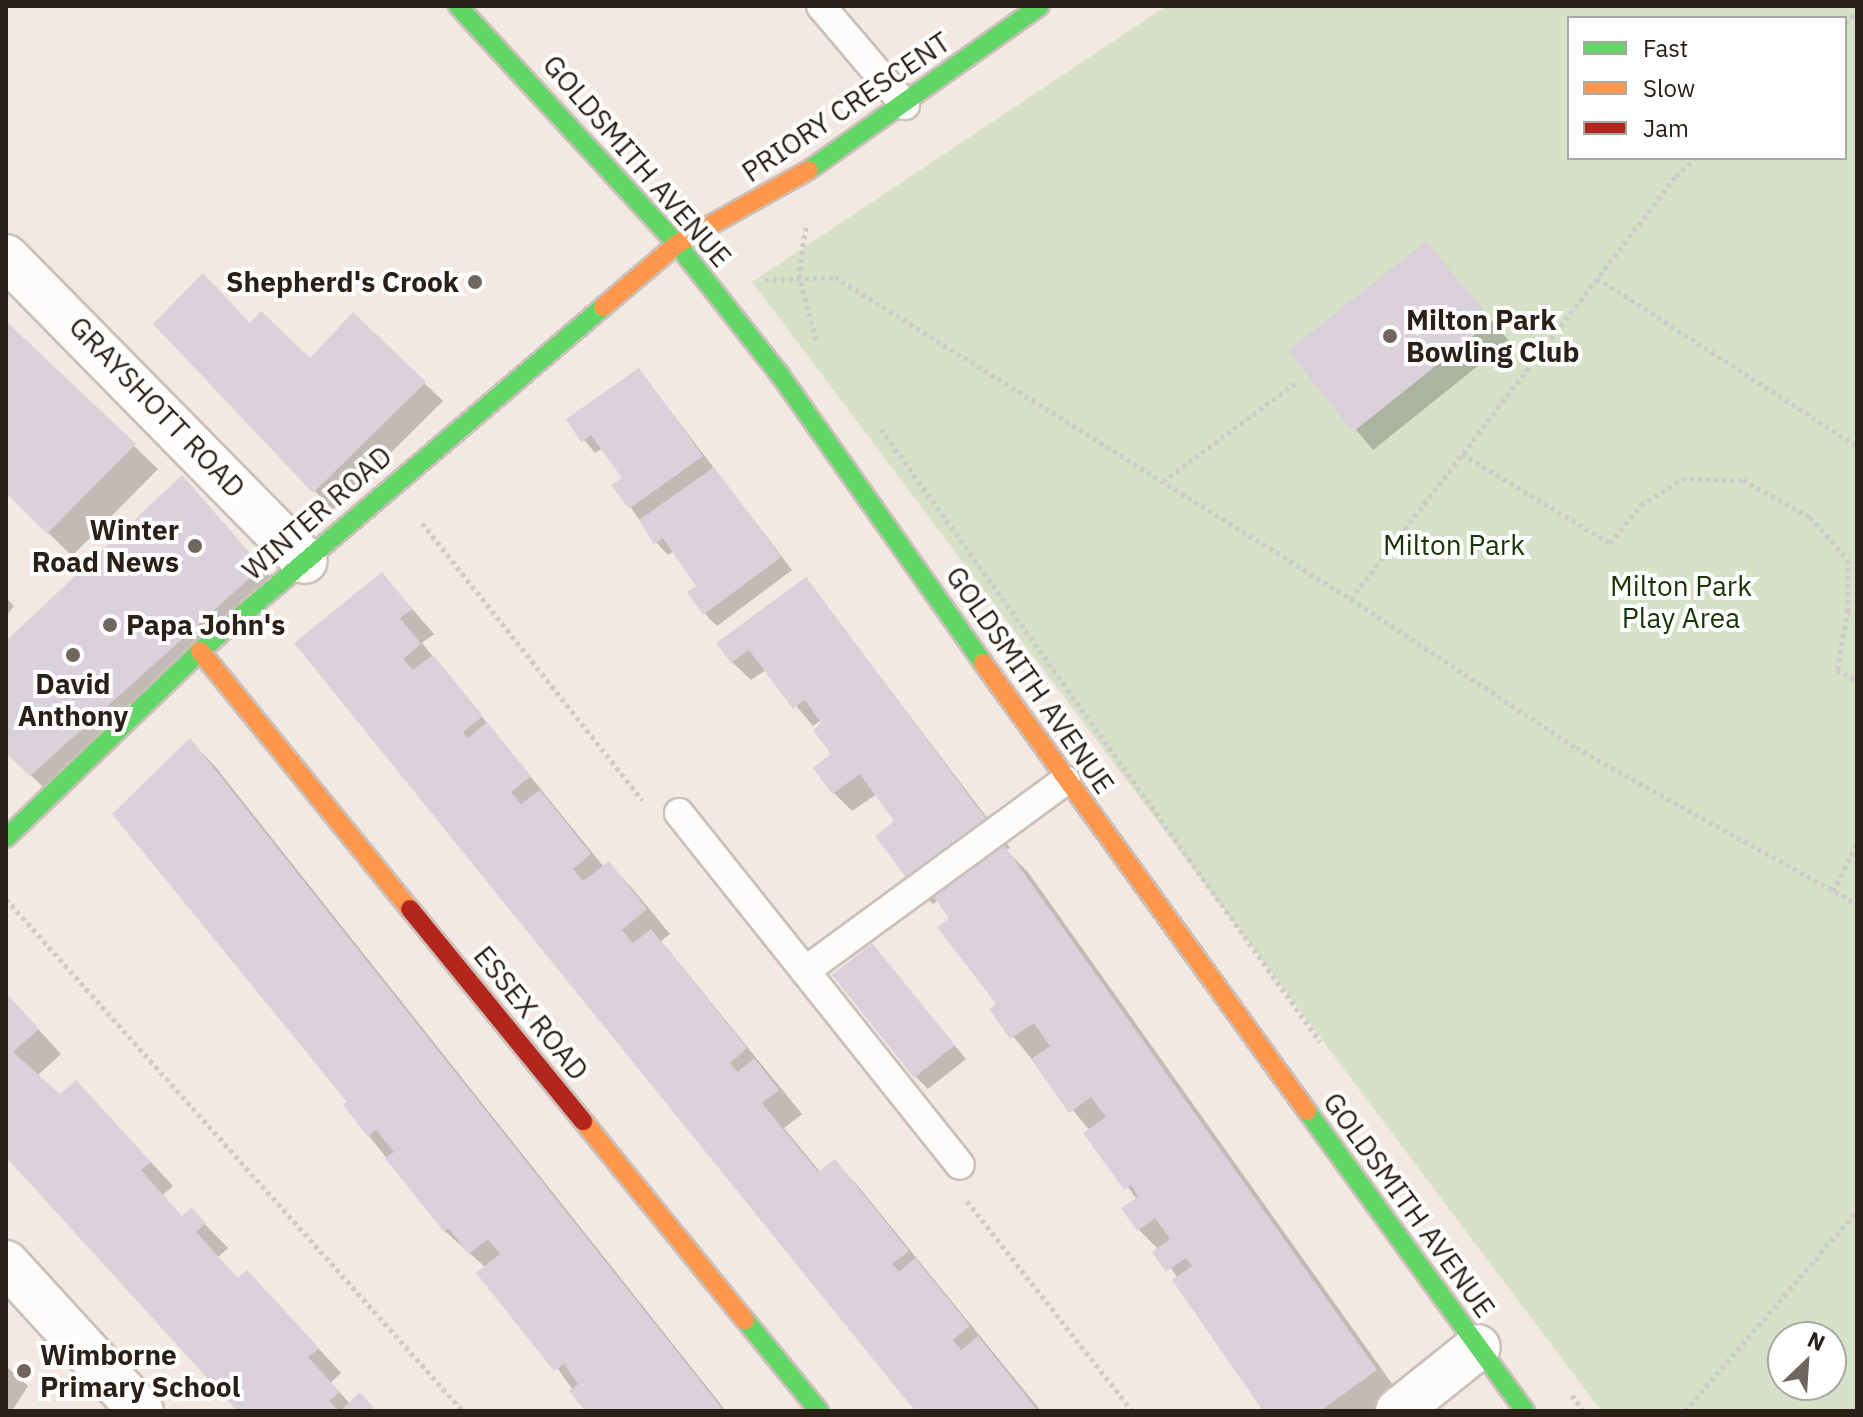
<!DOCTYPE html>
<style>
body{margin:0}
#map{position:relative;width:1863px;height:1417px;overflow:hidden;background:#f3e9e2;font-family:"IBM Plex Sans",sans-serif}
div>[style]{position:absolute}
[style*='--x']{left:calc(var(--x)*1px);top:calc(var(--y)*1px);width:calc(var(--w)*1px);rotate:calc(var(--a)*1deg)}
.green>*{inset:0;background:#d7e1c8}
.shadow>*{inset:0;background:#0003}
.building>*{inset:0;background:#dbd1db}
.path>*{height:5px;margin-top:-2.5px;transform-origin:0;background:repeating-linear-gradient(90deg,#cfcbc9 0 4px,transparent 0 8px)}
.roads{filter:drop-shadow(2px 0 #cac0b9) drop-shadow(-2px 0 #cac0b9) drop-shadow(0 2px #cac0b9) drop-shadow(0 -2px #cac0b9)}
.lane>*{height:28px;margin:-14px;padding:0 14px;transform-origin:14px;border-radius:14px;background:#fdfcfb}
.street>*{height:44px;margin:-22px;padding:0 22px;transform-origin:22px;border-radius:22px;background:#fdfcfb}
.fast>*{height:18px;margin:-9px;padding:0 9px;transform-origin:9px;border-radius:9px;background:#63d668}
.slow>*{height:18px;margin:-9px;padding:0 9px;transform-origin:9px;border-radius:9px;background:#ff974d}
.jam>*{height:18px;margin:-9px;padding:0 9px;transform-origin:9px;border-radius:9px;background:#b3261e}
.dots>*{width:22px;height:22px;translate:-50% -50%;box-sizing:border-box;border:4px solid #fff;border-radius:50%}
span{translate:-50% -50%;white-space:nowrap;text-align:center;line-height:1.15;-webkit-text-stroke:8px #fff;paint-order:stroke}
.street-label{font-size:28px;color:#2b2018}
.poi-label{font-size:28px;color:#2b2018;font-weight:700}
.right{translate:-100% -50%;text-align:right}
.left{translate:0 -50%;text-align:left}
.park-label{font-size:28px;color:#193405}
.frame{position:absolute;inset:0;border:8px solid #2b2018;pointer-events:none}
.legend{position:absolute;left:1567px;top:16px;width:280px;height:144px;box-sizing:border-box;background:#fff;border:2px solid #aaa6a3;margin:0;padding:10px 14px;list-style:none;font-size:24px;color:#2b2018}
.legend li{display:flex;align-items:center;gap:16px;height:40px}
.legend b{width:40px;border:2px solid #aaa6a3}
.north{position:absolute;left:1767px;top:1321px;width:80px;height:80px;box-sizing:border-box;background:#fff;border:2px solid #aaa6a3;border-radius:50%;rotate:25deg;font-size:22px;font-weight:700;line-height:32px;text-align:center;color:#2b2018}
.north::after{content:'';display:block;margin:auto;width:28px;height:36px;background:#71665f;clip-path:polygon(50% 0,100% 100%,50% 72%,0 100%)}
</style>
<div id="map">
<div class="green">
<div style="clip-path:polygon(evenodd,1166px 6px,1857px 6px,1857px 1411px,1601px 1411px,752px 282px,1166px 6px,1569px 18px,1845px 18px,1845px 158px,1569px 158px,1569px 18px,1166px 6px,1783px 1337px,1831px 1337px,1831px 1385px,1783px 1385px,1783px 1337px)"></div>
</div>
<div class="shadow">
<div style="clip-path:polygon(1426px 243px,1509px 341px,1373px 450px,1291px 352px)"></div>
<div style="clip-path:polygon(353px 315px,443px 401px,333px 510px,156px 324px,251px 325px,310px 361px)"></div>
<div style="clip-path:polygon(6px 324px,158px 469px,72px 556px,6px 491px)"></div>
<div style="clip-path:polygon(639px 370px,792px 570px,717px 626px,705px 614px,699px 587px,674px 551px,668px 555px,656px 542px,614px 485px,624px 478px,603px 448px,595px 453px,568px 420px)"></div>
<div style="clip-path:polygon(182px 477px,284px 592px,55px 798px,6px 752px,6px 644px)"></div>
<div style="clip-path:polygon(382px 574px,434px 634px,422px 643px,604px 867px,609px 864px,632px 888px,670px 934px,661px 941px,802px 1114px,784px 1128px,821px 1173px,835px 1162px,858px 1186px,1041px 1411px,917px 1411px,297px 643px)"></div>
<div style="clip-path:polygon(806px 579px,1010px 848px,1006px 850px,1028px 872px,1400px 1395px,1377px 1411px,1266px 1411px,1159px 1250px,1139px 1230px,1137px 1200px,1090px 1131px,991px 1009px,999px 1004px,952px 919px,938px 900px,933px 904px,914px 886px,897px 821px,877px 794px,852px 811px,834px 793px,834px 755px,821px 720px,813px 726px,766px 670px,751px 680px,732px 662px)"></div>
<div style="clip-path:polygon(6px 598px,14px 606px,6px 616px)"></div>
<div style="clip-path:polygon(190px 741px,214px 765px,726px 1411px,588px 1411px,486px 1268px,445px 1231px,369px 1136px,350px 1102px,115px 814px)"></div>
<div style="clip-path:polygon(872px 946px,966px 1059px,928px 1089px,915px 1076px)"></div>
<div style="clip-path:polygon(6px 994px,61px 1054px,37px 1076px,60px 1097px,99px 1106px,173px 1186px,163px 1195px,183px 1218px,191px 1210px,228px 1248px,218px 1257px,239px 1280px,271px 1296px,341px 1373px,331px 1382px,350px 1404px,360px 1395px,376px 1411px,240px 1411px,6px 1154px)"></div>
<div style="clip-path:polygon(6px 1366px,28px 1386px,12px 1411px,6px 1411px)"></div>
</div>
<div class="building">
<div style="clip-path:polygon(1426px 241px,1492px 321px,1353px 432px,1288px 351px)"></div>
<div style="clip-path:polygon(203px 273px,250px 323px,261px 311px,310px 358px,353px 312px,426px 382px,313px 493px,153px 324px)"></div>
<div style="clip-path:polygon(6px 321px,136px 444px,47px 534px,6px 493px)"></div>
<div style="clip-path:polygon(639px 368px,703px 456px,629px 509px,611px 485px,622px 478px,591px 435px,581px 442px,566px 419px)"></div>
<div style="clip-path:polygon(714px 467px,781px 557px,703px 615px,687px 592px,696px 586px,663px 538px,654px 544px,639px 520px)"></div>
<div style="clip-path:polygon(182px 475px,262px 567px,30px 776px,6px 753px,6px 641px)"></div>
<div style="clip-path:polygon(382px 572px,412px 609px,400px 618px,421px 644px,403px 659px,413px 670px,433px 655px,483px 716px,463px 732px,468px 738px,487px 722px,531px 776px,511px 792px,521px 804px,540px 790px,591px 854px,573px 869px,583px 881px,609px 861px,647px 909px,622px 930px,633px 943px,651px 929px,747px 1048px,730px 1063px,738px 1072px,754px 1058px,779px 1090px,762px 1103px,818px 1172px,835px 1159px,909px 1251px,892px 1264px,899px 1272px,915px 1258px,970px 1326px,953px 1340px,961px 1350px,978px 1336px,1038px 1411px,915px 1411px,294px 643px)"></div>
<div style="clip-path:polygon(806px 577px,993px 828px,913px 887px,875px 836px,894px 821px,860px 774px,832px 794px,813px 768px,831px 754px,813px 730px,821px 723px,805px 700px,793px 709px,749px 650px,731px 663px,716px 643px)"></div>
<div style="clip-path:polygon(190px 738px,724px 1411px,585px 1411px,569px 1391px,578px 1384px,564px 1364px,554px 1371px,476px 1273px,500px 1254px,488px 1239px,469px 1254px,448px 1228px,444px 1232px,385px 1158px,394px 1152px,376px 1130px,368px 1137px,343px 1105px,347px 1102px,112px 814px)"></div>
<div style="clip-path:polygon(1004px 845px,1377px 1370px,1320px 1411px,1263px 1411px,1172px 1280px,1192px 1266px,1186px 1258px,1166px 1272px,1152px 1252px,1170px 1239px,1155px 1218px,1137px 1231px,1121px 1208px,1138px 1197px,1131px 1185px,1124px 1190px,1083px 1133px,1106px 1117px,1091px 1097px,1069px 1113px,1031px 1059px,1050px 1046px,1034px 1023px,1010px 1039px,989px 1009px,996px 1004px,937px 927px,949px 918px,933px 896px)"></div>
<div style="clip-path:polygon(872px 943px,955px 1045px,914px 1078px,832px 975px)"></div>
<div style="clip-path:polygon(6px 993px,39px 1029px,13px 1052px,60px 1094px,76px 1080px,151px 1162px,141px 1170px,182px 1216px,191px 1207px,206px 1223px,196px 1232px,238px 1278px,247px 1270px,319px 1348px,308px 1357px,340px 1392px,329px 1401px,339px 1411px,237px 1411px,6px 1157px)"></div>
<div style="clip-path:polygon(360px 1392px,374px 1408px,371px 1411px,340px 1411px)"></div>
</div>
<div class="path">
<div style="--x:1845;--y:23;--w:16;--a:-43"></div>
<div style="--x:806;--y:227;--w:48;--a:98.5"></div>
<div style="--x:799;--y:274;--w:68;--a:75.6"></div>
<div style="--x:1597;--y:278;--w:310;--a:32.9"></div>
<div style="--x:765;--y:280;--w:70;--a:-2.5"></div>
<div style="--x:835;--y:277;--w:608;--a:31.97"></div>
<div style="--x:1351;--y:599;--w:533;--a:-52.46"></div>
<div style="--x:1676;--y:176;--w:27;--a:-42"></div>
<div style="--x:881;--y:429;--w:754;--a:54.39"></div>
<div style="--x:1462;--y:454;--w:173;--a:31"></div>
<div style="--x:1610;--y:543;--w:49;--a:-50.8"></div>
<div style="--x:1641;--y:505;--w:49;--a:-32.4"></div>
<div style="--x:1682;--y:479;--w:61;--a:0.9"></div>
<div style="--x:1743;--y:480;--w:77;--a:28.9"></div>
<div style="--x:1810;--y:517;--w:57;--a:48.5"></div>
<div style="--x:1848;--y:560;--w:50;--a:90"></div>
<div style="--x:1848;--y:610;--w:60;--a:100.6"></div>
<div style="--x:1837;--y:669;--w:23;--a:31"></div>
<div style="--x:1163;--y:481;--w:167;--a:-36.5"></div>
<div style="--x:422;--y:523;--w:354;--a:51.5"></div>
<div style="--x:1351;--y:599;--w:270;--a:33.5"></div>
<div style="--x:1576;--y:748;--w:321;--a:29"></div>
<div style="--x:1833;--y:891;--w:53;--a:-62.9"></div>
<div style="--x:6;--y:899;--w:686;--a:48.25"></div>
<div style="--x:967;--y:1201;--w:267;--a:51.8"></div>
<div style="--x:1572;--y:1395;--w:19;--a:55"></div>
<div style="--x:1685;--y:1411;--w:264;--a:-49.3"></div>
</div>
<div class="roads">
<div class="lane">
<div style="--x:821;--y:6;--w:130;--a:49.7"></div>
<div style="--x:679;--y:813;--w:450;--a:51.4"></div>
<div style="--x:805;--y:971;--w:323;--a:-36.2"></div>
</div>
<div class="street">
<div style="--x:6;--y:257;--w:426;--a:45.5"></div>
<div style="--x:6;--y:1263;--w:200;--a:47.6"></div>
<div style="--x:1398;--y:1411;--w:102;--a:-38.7"></div>
</div>
<div class="fast">
<div style="--x:458;--y:6;--w:323;--a:47.4"></div>
<div style="--x:677;--y:244;--w:167;--a:51.8"></div>
<div style="--x:780;--y:375;--w:352;--a:54.8"></div>
<div style="--x:809;--y:170;--w:283;--a:-35.4"></div>
<div style="--x:6;--y:838;--w:269;--a:-43.9"></div>
<div style="--x:200;--y:651;--w:530;--a:-40.48"></div>
<div style="--x:1307;--y:1111;--w:371;--a:54"></div>
<div style="--x:745;--y:1320;--w:117;--a:50.9"></div>
</div>
<div class="slow">
<div style="--x:603;--y:307;--w:97;--a:-40.4"></div>
<div style="--x:677;--y:244;--w:151;--a:-29.3"></div>
<div style="--x:200;--y:651;--w:333;--a:50.9"></div>
<div style="--x:983;--y:663;--w:553;--a:54.13"></div>
<div style="--x:583;--y:1121;--w:257;--a:50.9"></div>
</div>
<div class="jam">
<div style="--x:410;--y:909;--w:274;--a:50.8"></div>
</div>
</div>
<div class="dots">
<div style="left:475px;top:282px;background:#71665f"></div>
<div style="left:1390px;top:336px;background:#71665f"></div>
<div style="left:195px;top:546px;background:#71665f"></div>
<div style="left:110px;top:625px;background:#71665f"></div>
<div style="left:73px;top:655px;background:#71665f"></div>
<div style="left:24px;top:1371px;background:#71665f"></div>
</div>
<div class="street-label">
<span style="left:846px;top:107px;rotate:-34deg">PRIORY CRESCENT</span>
<span style="left:637px;top:161px;rotate:49deg">GOLDSMITH AVENUE</span>
<span style="left:157px;top:407px;rotate:46deg">GRAYSHOTT ROAD</span>
<span style="left:317px;top:513px;rotate:-41deg">WINTER ROAD</span>
<span style="left:1030px;top:680px;rotate:55deg">GOLDSMITH AVENUE</span>
<span style="left:531px;top:1013px;rotate:51deg">ESSEX ROAD</span>
<span style="left:1409px;top:1205px;rotate:54deg">GOLDSMITH AVENUE</span>
</div>
<div class="poi-label">
<span class="right" style="left:459px;top:282px">Shepherd's Crook</span>
<span class="left" style="left:1406px;top:336px">Milton Park<br>Bowling Club</span>
<span class="right" style="left:179px;top:546px">Winter<br>Road News</span>
<span class="left" style="left:126px;top:625px">Papa John's</span>
<span style="left:73px;top:700px">David<br>Anthony</span>
<span class="left" style="left:40px;top:1371px">Wimborne<br>Primary School</span>
</div>
<div class="park-label">
<span style="left:1454px;top:545px">Milton Park</span>
<span style="left:1681px;top:602px">Milton Park<br>Play Area</span>
</div>
<div class="frame"></div>
<ul class="legend">
<li><b style="height:10px;background:#63d668"></b>Fast</li>
<li><b style="height:10px;background:#ff974d"></b>Slow</li>
<li><b style="height:10px;background:#b3261e"></b>Jam</li>
</ul>
<div class="north">N</div>
</div>
